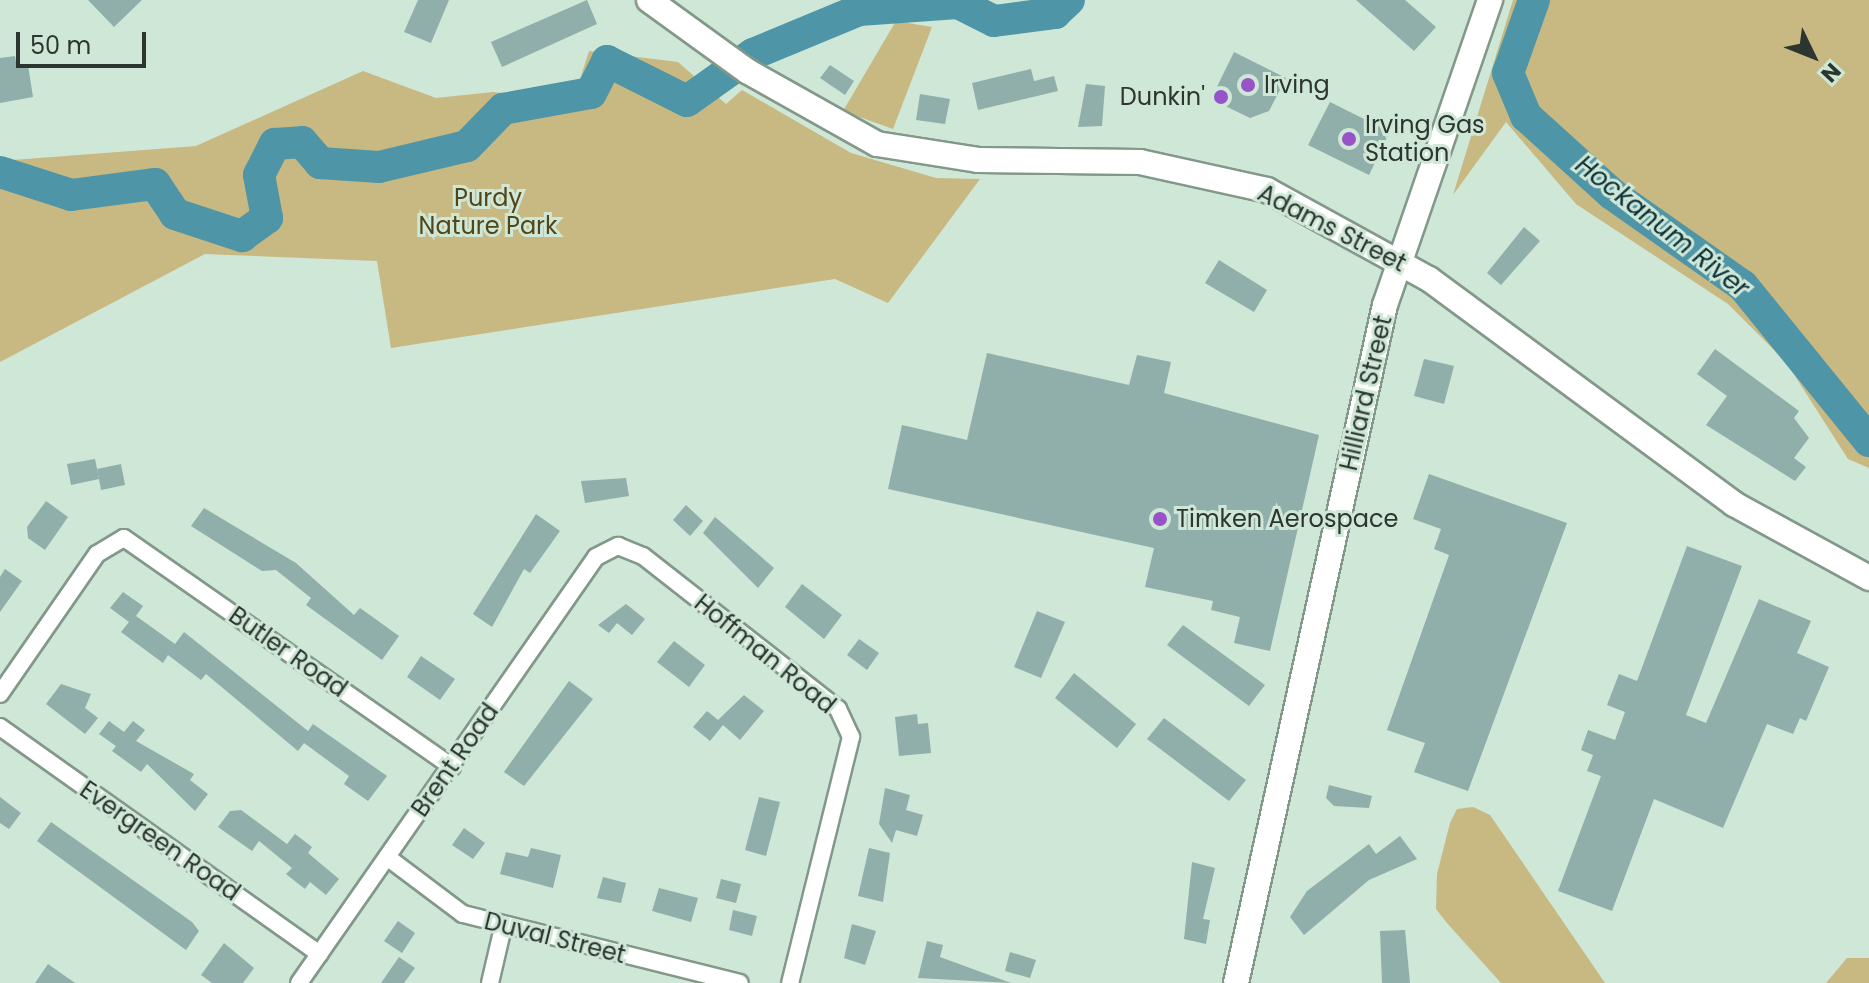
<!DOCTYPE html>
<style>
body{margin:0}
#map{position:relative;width:1869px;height:983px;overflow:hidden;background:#cfe7d6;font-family:Poppins,sans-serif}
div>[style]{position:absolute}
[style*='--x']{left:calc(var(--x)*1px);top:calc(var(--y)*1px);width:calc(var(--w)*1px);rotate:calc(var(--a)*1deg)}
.green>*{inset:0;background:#c8b882}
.river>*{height:32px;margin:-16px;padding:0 16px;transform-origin:16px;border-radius:16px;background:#4e95a7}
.building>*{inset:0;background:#90aeaa}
.roads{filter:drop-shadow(2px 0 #829889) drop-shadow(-2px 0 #829889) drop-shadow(0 2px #829889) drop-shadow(0 -2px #829889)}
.street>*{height:16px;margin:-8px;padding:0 8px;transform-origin:8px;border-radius:8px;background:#fff}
.secondary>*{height:24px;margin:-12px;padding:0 12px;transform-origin:12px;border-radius:12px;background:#fff}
.dots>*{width:22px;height:22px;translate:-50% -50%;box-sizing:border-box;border:4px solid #cfe7d6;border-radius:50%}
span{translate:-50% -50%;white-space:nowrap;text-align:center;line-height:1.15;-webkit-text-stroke:6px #cfe7d6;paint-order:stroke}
.poi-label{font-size:24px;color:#2c352f}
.left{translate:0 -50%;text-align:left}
.right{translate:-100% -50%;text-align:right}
.park-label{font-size:24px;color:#514519}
.street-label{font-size:24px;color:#2c352f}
.water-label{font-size:26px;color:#0e323a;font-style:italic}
.north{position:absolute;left:1773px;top:16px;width:80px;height:80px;-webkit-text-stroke:6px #cfe7d6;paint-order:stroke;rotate:133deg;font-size:22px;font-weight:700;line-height:32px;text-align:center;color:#2c352f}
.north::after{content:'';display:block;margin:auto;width:28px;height:36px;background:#2c352f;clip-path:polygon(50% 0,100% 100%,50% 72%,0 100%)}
.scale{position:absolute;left:16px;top:32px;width:130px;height:36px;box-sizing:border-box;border:4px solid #2c352f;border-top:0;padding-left:10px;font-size:24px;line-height:28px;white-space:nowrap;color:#2c352f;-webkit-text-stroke:6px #cfe7d6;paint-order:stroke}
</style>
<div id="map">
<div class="green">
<div style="clip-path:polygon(1513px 0,1869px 0,1869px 468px,1848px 459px,1786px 362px,1728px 304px,1576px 204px,1506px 122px,1453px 195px)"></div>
<div style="clip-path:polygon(896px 21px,932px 27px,893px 129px,843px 111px)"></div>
<div style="clip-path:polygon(589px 51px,678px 62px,726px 104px,742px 90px,851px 153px,936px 178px,980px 179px,888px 303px,835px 279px,391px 348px,377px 261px,205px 254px,0 362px,0 161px,196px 146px,363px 71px,436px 98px,493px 92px,573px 101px)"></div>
<div style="clip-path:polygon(1473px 807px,1490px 815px,1605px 983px,1501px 983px,1447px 923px,1436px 909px,1437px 874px,1450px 823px,1457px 809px)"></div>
<div style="clip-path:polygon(1847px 958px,1869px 958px,1869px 983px,1826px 983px)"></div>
</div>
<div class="river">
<div style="--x:1534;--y:0;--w:77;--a:109.6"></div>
<div style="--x:1508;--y:73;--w:47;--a:67.3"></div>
<div style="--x:1526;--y:116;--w:116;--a:42.2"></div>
<div style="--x:1612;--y:194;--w:160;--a:35.1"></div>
<div style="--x:1743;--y:286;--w:200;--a:50.9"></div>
<div style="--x:0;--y:172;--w:75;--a:17.9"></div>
<div style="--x:71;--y:195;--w:85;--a:-7.5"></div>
<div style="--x:155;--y:184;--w:36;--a:56"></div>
<div style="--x:175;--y:214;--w:71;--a:18.2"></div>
<div style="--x:242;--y:236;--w:31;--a:-36"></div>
<div style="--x:267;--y:218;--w:44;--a:-100.5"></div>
<div style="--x:259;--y:175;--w:35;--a:-63"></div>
<div style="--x:275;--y:144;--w:27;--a:-4"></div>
<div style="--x:302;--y:142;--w:28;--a:49"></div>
<div style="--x:320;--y:163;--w:59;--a:3.9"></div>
<div style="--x:379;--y:167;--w:90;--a:-13.4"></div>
<div style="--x:467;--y:146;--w:52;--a:-45.8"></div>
<div style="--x:503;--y:109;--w:89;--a:-10.3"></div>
<div style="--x:591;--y:93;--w:36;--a:-63"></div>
<div style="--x:607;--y:61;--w:89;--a:26.6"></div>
<div style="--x:687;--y:101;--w:81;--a:-35.5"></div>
<div style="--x:753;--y:54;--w:115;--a:-22.5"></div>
<div style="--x:859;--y:10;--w:99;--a:-4"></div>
<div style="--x:958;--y:3;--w:40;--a:26.6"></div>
<div style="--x:994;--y:21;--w:62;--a:-7.5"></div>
<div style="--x:1055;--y:13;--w:19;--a:-43"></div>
</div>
<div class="building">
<div style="clip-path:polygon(88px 0,142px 0,114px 27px)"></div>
<div style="clip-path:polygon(418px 0,449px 0,431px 43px,404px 32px)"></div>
<div style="clip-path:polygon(587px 0,597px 24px,502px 67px,491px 42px)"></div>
<div style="clip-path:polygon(1356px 0,1405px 0,1436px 27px,1414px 51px)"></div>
<div style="clip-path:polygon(1234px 52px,1286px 78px,1269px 111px,1250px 118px,1211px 99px)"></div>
<div style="clip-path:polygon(15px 56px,17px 67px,28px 65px,33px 97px,0 103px,0 58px)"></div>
<div style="clip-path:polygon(830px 65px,854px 81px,845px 95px,820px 78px)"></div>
<div style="clip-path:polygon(1031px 69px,1034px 81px,1054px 76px,1058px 91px,978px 110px,972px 83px)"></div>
<div style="clip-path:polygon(1086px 84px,1105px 86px,1102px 126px,1078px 127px)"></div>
<div style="clip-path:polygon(920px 94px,950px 99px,945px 124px,916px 120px)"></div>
<div style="clip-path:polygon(1330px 102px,1390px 132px,1369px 175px,1308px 145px)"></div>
<div style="clip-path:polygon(1524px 227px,1540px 241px,1501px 285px,1487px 273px)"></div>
<div style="clip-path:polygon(1219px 260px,1267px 290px,1254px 312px,1205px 283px)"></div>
<div style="clip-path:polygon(1715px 349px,1799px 411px,1794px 418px,1809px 438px,1794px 458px,1806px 467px,1795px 481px,1706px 425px,1727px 396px,1697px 374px)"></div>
<div style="clip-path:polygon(987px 353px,1129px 385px,1137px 355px,1171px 362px,1164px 393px,1319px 435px,1270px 651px,1234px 643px,1240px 617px,1211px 610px,1213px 601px,1145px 587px,1154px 548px,888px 489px,902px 425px,967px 440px)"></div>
<div style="clip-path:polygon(1424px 359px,1454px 366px,1444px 404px,1414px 396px)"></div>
<div style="clip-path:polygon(95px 459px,99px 479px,71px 485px,67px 464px)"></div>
<div style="clip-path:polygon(121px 464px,125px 485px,101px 490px,97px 469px)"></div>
<div style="clip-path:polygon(1429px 474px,1567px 523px,1468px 791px,1414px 772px,1425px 743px,1387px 730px,1449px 555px,1434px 549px,1441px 529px,1413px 519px)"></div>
<div style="clip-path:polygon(626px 478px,629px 496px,585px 503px,581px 481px)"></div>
<div style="clip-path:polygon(46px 501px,68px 517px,45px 550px,28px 538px,27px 527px)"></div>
<div style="clip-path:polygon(686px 505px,703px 521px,690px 536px,673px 520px)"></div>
<div style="clip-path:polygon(204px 508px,296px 563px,354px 615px,360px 608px,399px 636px,382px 660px,306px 605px,311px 598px,276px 570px,262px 571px,191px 526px)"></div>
<div style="clip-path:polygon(536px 514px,560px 531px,530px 573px,524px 569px,492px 627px,473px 614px)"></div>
<div style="clip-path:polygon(715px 517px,774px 568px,758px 588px,703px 533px)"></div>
<div style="clip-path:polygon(1687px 546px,1742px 566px,1686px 715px,1706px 723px,1759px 599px,1811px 621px,1797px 653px,1829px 667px,1806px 721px,1800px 718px,1793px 734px,1767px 724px,1723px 828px,1654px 799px,1612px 911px,1558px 891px,1601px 776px,1587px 771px,1593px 755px,1581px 750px,1588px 730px,1615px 740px,1625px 712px,1607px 705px,1619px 674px,1637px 681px)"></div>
<div style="clip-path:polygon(5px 569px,22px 581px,0 612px,0 577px)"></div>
<div style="clip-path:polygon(802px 584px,842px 615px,824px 639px,785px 607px)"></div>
<div style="clip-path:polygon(123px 592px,143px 606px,136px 616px,175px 644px,184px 632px,308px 731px,313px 724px,387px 776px,368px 801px,344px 784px,349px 776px,304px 743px,298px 751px,206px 674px,201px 680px,168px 655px,163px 663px,121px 632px,129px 622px,110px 608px)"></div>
<div style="clip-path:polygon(626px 604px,645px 619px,632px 635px,617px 623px,609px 633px,598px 625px)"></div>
<div style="clip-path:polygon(1037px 611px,1065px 622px,1041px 678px,1014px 667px)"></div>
<div style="clip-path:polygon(1183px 625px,1265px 685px,1249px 706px,1167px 645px)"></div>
<div style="clip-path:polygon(859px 639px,879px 653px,867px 670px,847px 655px)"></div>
<div style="clip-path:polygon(674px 641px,705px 665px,689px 687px,657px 662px)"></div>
<div style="clip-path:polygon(421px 656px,455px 679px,440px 700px,407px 677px)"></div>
<div style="clip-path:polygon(1074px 673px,1136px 724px,1117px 748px,1055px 698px)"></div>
<div style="clip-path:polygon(569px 681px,593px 699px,524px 786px,504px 772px)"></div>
<div style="clip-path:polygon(61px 684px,91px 694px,85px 708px,98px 718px,85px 734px,46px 704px)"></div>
<div style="clip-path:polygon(744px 695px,764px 711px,740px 740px,723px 725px,710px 741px,693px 727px,707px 711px,718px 720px)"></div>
<div style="clip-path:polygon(917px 714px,918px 724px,928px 723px,931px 753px,899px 756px,895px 717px)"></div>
<div style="clip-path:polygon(1164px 718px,1246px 780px,1229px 801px,1147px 739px)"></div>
<div style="clip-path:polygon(109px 721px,124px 732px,133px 721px,145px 730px,136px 741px,194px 774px,190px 780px,208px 794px,195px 811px,147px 764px,141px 772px,112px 751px,116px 746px,99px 734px)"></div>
<div style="clip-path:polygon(1329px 785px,1372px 796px,1369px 808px,1334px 806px,1326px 798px)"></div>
<div style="clip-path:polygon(885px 788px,910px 795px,906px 810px,923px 815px,917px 836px,896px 830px,892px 843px,879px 824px)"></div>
<div style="clip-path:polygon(0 797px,21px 813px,9px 829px,0 823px)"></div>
<div style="clip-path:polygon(759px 797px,780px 802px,766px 856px,745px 850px)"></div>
<div style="clip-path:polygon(241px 810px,287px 844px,295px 834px,312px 847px,308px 853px,339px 879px,326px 895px,310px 882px,305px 889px,286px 874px,292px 868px,259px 841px,252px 851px,218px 827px,230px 811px)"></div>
<div style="clip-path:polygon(51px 822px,192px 922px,199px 931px,186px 950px,37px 841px)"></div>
<div style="clip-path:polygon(464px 828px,485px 843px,473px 859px,452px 845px)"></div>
<div style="clip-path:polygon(1400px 836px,1417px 859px,1369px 880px,1304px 935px,1290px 917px,1307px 891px,1369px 844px,1376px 854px)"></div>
<div style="clip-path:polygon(531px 848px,561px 855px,553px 888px,500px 874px,506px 852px,528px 857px)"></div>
<div style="clip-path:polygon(869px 848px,890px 853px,883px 902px,858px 896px)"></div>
<div style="clip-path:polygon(1192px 862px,1215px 868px,1203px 919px,1210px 920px,1206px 944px,1184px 939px)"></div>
<div style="clip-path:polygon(603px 877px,626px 883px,621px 903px,597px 898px)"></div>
<div style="clip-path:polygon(721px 879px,741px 884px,736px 903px,716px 898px)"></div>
<div style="clip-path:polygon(659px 888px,698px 898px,691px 922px,652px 911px)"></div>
<div style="clip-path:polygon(733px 910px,757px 916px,752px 936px,729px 930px)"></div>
<div style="clip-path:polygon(398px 921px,415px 933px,402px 953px,384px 941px)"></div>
<div style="clip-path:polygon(852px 924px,876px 931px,865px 965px,844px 958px)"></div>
<div style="clip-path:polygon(1405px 930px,1410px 983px,1382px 983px,1380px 931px)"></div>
<div style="clip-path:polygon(927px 941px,943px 945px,940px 957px,1011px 983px,918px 978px)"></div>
<div style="clip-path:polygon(224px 943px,254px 968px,243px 983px,212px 983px,201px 975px)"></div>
<div style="clip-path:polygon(1010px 952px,1036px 960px,1030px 978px,1005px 971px)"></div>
<div style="clip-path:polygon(399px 957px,415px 968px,404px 983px,381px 983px)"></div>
<div style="clip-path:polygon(48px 964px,75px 983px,35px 983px)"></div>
</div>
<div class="roads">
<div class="street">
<div style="--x:0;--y:694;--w:170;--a:-55.3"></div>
<div style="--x:97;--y:554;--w:31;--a:-31"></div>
<div style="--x:124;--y:538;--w:400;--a:34.9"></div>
<div style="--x:0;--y:727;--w:392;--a:35.4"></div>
<div style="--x:387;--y:857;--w:95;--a:36.9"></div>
<div style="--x:463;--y:914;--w:285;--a:14"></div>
<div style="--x:299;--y:983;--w:519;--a:-55.12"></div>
<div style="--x:596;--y:557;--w:25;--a:-27"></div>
<div style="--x:618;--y:546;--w:27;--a:22"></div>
<div style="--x:643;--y:556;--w:248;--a:38.1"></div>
<div style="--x:838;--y:709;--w:31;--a:65"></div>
<div style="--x:851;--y:737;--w:253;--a:103.9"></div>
<div style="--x:490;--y:983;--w:57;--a:-76.9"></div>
</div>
<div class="secondary">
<div style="--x:649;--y:0;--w:121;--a:35.9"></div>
<div style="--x:747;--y:71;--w:149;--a:29.3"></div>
<div style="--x:877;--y:144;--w:102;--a:9"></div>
<div style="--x:978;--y:160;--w:162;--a:0.7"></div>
<div style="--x:1140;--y:162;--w:130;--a:12.4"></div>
<div style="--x:1267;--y:190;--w:185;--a:28.8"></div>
<div style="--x:1429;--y:279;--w:379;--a:36.4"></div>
<div style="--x:1734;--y:504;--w:154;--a:28.7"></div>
<div style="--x:1236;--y:983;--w:694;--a:-77.61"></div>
<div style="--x:1385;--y:305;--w:323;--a:-71"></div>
</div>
</div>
<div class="dots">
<div style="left:1248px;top:85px;background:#9753c7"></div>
<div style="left:1221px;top:97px;background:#9753c7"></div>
<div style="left:1349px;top:139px;background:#9753c7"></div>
<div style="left:1160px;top:519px;background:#9753c7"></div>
</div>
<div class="poi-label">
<span class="left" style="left:1264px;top:85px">Irving</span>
<span class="right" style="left:1205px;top:97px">Dunkin'</span>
<span class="left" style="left:1365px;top:139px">Irving Gas<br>Station</span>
<span class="left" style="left:1176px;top:519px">Timken Aerospace</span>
</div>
<div class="park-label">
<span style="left:488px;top:212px">Purdy<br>Nature Park</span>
</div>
<div class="street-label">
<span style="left:1332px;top:228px;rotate:27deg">Adams Street</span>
<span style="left:1366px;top:393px;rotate:-77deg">Hilliard Street</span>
<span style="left:288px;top:652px;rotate:35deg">Butler Road</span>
<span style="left:765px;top:654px;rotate:39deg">Hoffman Road</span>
<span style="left:455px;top:760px;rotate:-55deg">Brent Road</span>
<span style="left:160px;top:841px;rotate:35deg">Evergreen Road</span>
<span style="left:555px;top:938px;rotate:14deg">Duval Street</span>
</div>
<div class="water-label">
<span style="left:1662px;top:227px;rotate:38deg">Hockanum River</span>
</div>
<div class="north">N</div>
<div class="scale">50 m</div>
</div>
